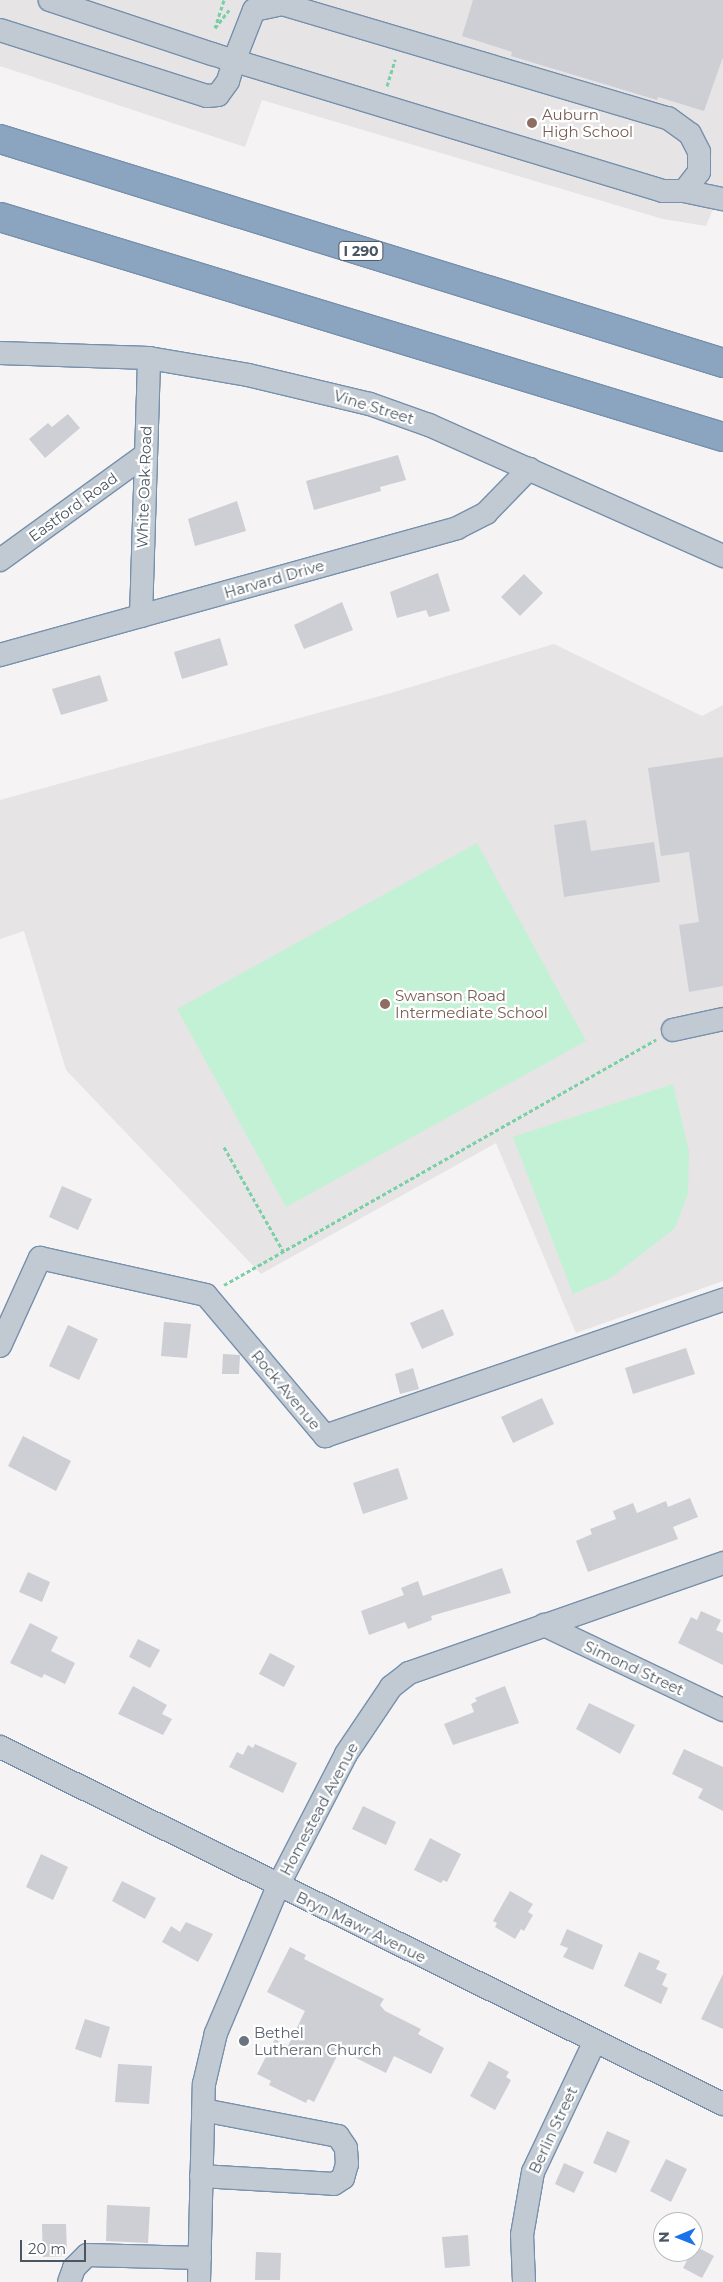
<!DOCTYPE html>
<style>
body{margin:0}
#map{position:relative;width:723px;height:2282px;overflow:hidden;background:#f5f3f3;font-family:Montserrat,sans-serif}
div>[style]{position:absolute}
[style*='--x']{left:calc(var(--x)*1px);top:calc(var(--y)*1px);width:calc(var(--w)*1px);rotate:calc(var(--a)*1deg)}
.education>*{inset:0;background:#e6e4e5}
.green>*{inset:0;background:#c3f1d5}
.building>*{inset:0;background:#cdcfd5}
.path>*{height:3px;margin-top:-1.5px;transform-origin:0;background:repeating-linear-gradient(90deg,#7ad0a6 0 4px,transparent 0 6.5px)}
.roads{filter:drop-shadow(1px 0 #7690ad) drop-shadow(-1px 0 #7690ad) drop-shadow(0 1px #7690ad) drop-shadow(0 -1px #7690ad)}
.minor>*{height:22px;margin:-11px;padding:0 11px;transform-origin:11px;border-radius:11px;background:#c1cad2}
.highway>*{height:28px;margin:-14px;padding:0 14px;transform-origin:14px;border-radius:14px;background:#8ba5c1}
.dots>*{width:14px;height:14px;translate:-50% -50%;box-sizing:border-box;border:2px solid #fff;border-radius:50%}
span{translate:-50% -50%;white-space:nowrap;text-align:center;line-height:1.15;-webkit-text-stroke:4.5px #fff;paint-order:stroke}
.shield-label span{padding:1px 4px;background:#fff;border:1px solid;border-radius:4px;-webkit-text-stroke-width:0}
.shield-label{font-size:14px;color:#4a5661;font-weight:700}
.education-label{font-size:15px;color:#785e54}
.left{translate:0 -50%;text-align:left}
.street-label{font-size:15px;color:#4a5661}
.worship-label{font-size:15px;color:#5b616d}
.north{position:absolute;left:653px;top:2212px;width:50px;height:50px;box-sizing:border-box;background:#fff;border:1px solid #b7bbc0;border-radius:50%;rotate:269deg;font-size:14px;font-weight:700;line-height:20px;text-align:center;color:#4a5661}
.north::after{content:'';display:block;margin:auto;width:18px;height:22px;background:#1a73e8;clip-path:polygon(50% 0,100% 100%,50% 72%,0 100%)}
.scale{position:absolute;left:20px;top:2240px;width:66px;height:22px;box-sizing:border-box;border:2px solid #4a5661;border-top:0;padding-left:6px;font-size:15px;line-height:18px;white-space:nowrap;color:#4a5661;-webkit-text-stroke:4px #fff;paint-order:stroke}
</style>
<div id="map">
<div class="education">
<div style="clip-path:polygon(0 0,723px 0,723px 185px,706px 226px,663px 219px,262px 100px,245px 147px,0 66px)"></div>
<div style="clip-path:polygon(554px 644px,702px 716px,723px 705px,723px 1281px,576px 1333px,496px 1143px,261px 1274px,66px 1070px,24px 931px,0 939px,0 800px,391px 693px)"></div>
</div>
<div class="green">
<div style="clip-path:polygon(477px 843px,586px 1041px,286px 1207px,177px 1009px)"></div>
<div style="clip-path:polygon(673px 1084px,689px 1151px,688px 1193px,675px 1228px,612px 1277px,573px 1294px,513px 1137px)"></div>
</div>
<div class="building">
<div style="clip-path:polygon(473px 0,723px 0,723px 57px,704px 111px,658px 97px,657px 100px,511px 56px,512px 52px,462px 36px)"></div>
<div style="clip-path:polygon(68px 414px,80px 428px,45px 458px,29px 439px,48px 423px,52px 427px)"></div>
<div style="clip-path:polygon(398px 455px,406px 480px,380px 487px,381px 491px,314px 510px,306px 481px)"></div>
<div style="clip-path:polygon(237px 501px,246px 531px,195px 546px,188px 519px)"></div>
<div style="clip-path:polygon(438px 573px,450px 611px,429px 617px,426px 610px,397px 618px,390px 592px)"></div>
<div style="clip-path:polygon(524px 574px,543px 593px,520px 616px,501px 597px)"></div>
<div style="clip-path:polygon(342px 602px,353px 630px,304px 649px,294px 625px)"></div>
<div style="clip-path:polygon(220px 638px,228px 665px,182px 679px,174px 652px)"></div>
<div style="clip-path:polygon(100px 675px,108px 701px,61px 715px,52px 689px)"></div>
<div style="clip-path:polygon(723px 757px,723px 986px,689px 992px,679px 925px,699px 922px,689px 852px,661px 856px,648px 768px)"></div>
<div style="clip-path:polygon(586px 820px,591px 851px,654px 842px,660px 882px,564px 897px,554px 825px)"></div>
<div style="clip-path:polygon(62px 1186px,92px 1199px,78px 1230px,49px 1217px)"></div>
<div style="clip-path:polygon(443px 1309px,454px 1335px,422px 1349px,410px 1323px)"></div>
<div style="clip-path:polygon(164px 1322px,191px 1324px,187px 1358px,161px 1356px)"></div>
<div style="clip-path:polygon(68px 1325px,98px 1339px,79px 1380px,49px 1366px)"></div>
<div style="clip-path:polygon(686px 1348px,695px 1374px,633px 1394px,625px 1368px)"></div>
<div style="clip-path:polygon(223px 1354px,240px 1355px,239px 1374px,222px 1374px)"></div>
<div style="clip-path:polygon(413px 1368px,419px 1389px,400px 1394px,395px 1374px)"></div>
<div style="clip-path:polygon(542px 1398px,554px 1424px,513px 1443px,501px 1417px)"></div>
<div style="clip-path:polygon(23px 1436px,71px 1461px,56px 1491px,8px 1466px)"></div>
<div style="clip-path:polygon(398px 1468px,408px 1499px,363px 1514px,353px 1483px)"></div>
<div style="clip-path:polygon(690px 1498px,698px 1517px,673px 1527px,678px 1539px,588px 1572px,576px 1541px,592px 1534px,590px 1529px,616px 1519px,613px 1511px,633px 1503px,637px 1513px,666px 1501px,668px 1507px)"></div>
<div style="clip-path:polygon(502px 1568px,511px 1593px,431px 1616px,432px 1620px,408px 1629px,405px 1622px,369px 1635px,361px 1611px,404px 1595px,401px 1588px,418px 1581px,423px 1596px)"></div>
<div style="clip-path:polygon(28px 1572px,50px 1582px,42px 1602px,19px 1592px)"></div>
<div style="clip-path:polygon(701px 1611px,721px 1620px,716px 1630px,723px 1633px,723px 1665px,678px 1643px,691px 1617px,697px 1620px)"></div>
<div style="clip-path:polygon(30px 1623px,58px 1637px,51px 1651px,75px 1663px,65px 1684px,44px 1674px,42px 1678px,10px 1663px)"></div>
<div style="clip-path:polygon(138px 1639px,160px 1650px,150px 1668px,129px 1657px)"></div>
<div style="clip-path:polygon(270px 1653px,295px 1666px,284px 1687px,259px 1674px)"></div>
<div style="clip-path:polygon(133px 1686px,167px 1705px,162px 1714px,172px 1719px,163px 1735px,118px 1714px)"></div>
<div style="clip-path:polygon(505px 1686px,519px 1723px,453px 1745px,444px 1724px,474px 1712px,471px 1704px,477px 1701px,475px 1698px)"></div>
<div style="clip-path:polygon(589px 1703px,635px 1725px,620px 1754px,576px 1729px)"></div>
<div style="clip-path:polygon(255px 1744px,297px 1763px,283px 1793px,229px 1767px,237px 1752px,243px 1755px,248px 1745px,253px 1748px)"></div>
<div style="clip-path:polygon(684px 1749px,723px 1767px,723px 1811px,698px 1798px,703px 1789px,672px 1774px)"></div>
<div style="clip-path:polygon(363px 1806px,396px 1822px,386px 1845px,352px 1829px)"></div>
<div style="clip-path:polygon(430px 1838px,461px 1854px,447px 1882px,443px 1880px,441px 1883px,414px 1870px)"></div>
<div style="clip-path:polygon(41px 1854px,68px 1867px,53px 1900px,26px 1887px)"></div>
<div style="clip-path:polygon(122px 1881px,156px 1898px,145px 1919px,112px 1901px)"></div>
<div style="clip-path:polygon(510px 1891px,533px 1904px,528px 1912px,533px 1915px,524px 1931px,521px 1929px,515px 1939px,495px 1927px,497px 1923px,493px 1921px)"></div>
<div style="clip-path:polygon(186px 1922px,213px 1934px,198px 1962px,162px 1942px,171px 1926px,180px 1932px)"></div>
<div style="clip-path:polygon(567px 1929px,603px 1945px,593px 1970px,563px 1957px,568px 1948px,560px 1945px)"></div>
<div style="clip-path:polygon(290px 1947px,306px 1955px,304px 1959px,384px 1999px,380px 2005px,385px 2011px,421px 2029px,418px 2034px,444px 2048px,431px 2074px,394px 2056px,386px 2073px,340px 2050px,314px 2102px,308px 2099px,306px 2103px,269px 2085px,271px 2081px,257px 2074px,275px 2039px,288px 2046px,305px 2011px,267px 1992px)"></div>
<div style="clip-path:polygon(639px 1952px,660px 1961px,656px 1969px,667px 1974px,662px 1985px,668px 1988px,661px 2004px,624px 1986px)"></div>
<div style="clip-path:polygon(723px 1974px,723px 2029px,701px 2019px)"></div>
<div style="clip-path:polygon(85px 2019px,110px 2027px,101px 2058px,75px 2049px)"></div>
<div style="clip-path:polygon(489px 2061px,509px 2072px,506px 2077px,511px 2080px,495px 2110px,470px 2096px)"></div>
<div style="clip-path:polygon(118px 2064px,152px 2066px,149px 2104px,115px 2102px)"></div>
<div style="clip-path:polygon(607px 2131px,630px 2141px,616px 2173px,593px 2163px)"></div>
<div style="clip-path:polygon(666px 2159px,687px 2169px,671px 2202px,650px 2191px)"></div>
<div style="clip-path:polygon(564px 2163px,584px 2172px,574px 2193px,555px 2184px)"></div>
<div style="clip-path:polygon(107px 2205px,150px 2207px,148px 2243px,106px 2241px)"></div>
<div style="clip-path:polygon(42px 2224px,66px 2224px,67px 2256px,43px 2257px)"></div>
<div style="clip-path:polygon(468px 2235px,470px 2266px,445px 2268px,442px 2237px)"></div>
<div style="clip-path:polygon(695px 2246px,714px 2256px,702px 2278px,683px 2268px)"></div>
<div style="clip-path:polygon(256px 2252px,281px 2253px,280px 2280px,255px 2280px)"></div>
</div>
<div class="path">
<div style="--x:224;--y:0;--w:29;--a:108"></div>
<div style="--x:215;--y:28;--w:23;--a:-52"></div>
<div style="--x:387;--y:86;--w:28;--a:-73"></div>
<div style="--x:224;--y:1147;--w:120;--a:60.4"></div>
<div style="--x:224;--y:1285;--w:497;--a:-29.6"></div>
</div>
<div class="roads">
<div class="minor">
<div style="--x:0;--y:30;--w:217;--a:17.7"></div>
<div style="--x:207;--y:96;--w:11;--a:-5"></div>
<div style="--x:218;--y:95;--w:17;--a:-54"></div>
<div style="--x:228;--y:81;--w:21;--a:-73"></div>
<div style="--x:234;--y:61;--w:55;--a:-68.6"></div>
<div style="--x:254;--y:10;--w:29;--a:-12"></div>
<div style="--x:282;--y:4;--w:402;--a:16.5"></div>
<div style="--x:668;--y:118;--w:27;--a:36"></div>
<div style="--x:690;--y:134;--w:20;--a:63"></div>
<div style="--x:699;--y:152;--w:20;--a:90"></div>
<div style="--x:699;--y:172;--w:24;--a:128"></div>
<div style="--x:684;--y:191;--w:21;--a:180"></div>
<div style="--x:663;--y:191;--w:448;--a:-163.1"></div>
<div style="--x:234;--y:61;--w:23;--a:-162"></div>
<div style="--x:212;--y:54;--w:171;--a:-161.6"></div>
<div style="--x:684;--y:191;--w:40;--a:12"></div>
<div style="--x:0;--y:353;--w:149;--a:1.9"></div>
<div style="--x:149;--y:358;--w:100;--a:9.7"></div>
<div style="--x:248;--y:375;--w:125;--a:13.4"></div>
<div style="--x:370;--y:404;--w:63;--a:19.6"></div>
<div style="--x:429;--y:425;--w:322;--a:24"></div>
<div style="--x:0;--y:560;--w:179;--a:-35.9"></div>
<div style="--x:141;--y:616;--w:258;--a:-88.2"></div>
<div style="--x:0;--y:655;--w:474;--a:-15.5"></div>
<div style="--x:457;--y:528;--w:33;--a:-27"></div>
<div style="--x:486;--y:513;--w:62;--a:-45.7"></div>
<div style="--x:673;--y:1030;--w:51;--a:-12.4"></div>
<div style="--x:0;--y:1346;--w:97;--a:-65.6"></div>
<div style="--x:40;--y:1258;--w:170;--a:12.6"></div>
<div style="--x:206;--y:1295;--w:185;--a:49.8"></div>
<div style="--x:325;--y:1436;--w:421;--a:-18.9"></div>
<div style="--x:544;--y:1625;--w:198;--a:25.4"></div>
<div style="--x:0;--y:1747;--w:806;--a:26.28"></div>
<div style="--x:201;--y:2176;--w:133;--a:3.4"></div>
<div style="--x:334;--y:2184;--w:11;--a:-34"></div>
<div style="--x:343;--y:2178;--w:15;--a:-74"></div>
<div style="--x:347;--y:2164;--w:16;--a:-94"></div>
<div style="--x:346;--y:2148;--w:14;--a:-124"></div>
<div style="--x:338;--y:2136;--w:137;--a:-169.1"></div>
<div style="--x:69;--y:2282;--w:15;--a:-70"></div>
<div style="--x:74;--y:2268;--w:18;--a:-45"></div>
<div style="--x:87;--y:2255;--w:113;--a:1.5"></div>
<div style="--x:199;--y:2282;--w:198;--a:-88.6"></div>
<div style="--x:204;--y:2084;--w:52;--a:-76.8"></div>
<div style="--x:216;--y:2033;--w:160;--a:-67.1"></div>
<div style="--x:278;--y:1886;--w:148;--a:-62.7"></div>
<div style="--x:346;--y:1754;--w:81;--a:-56.1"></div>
<div style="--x:391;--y:1687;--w:23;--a:-38"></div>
<div style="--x:409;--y:1673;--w:333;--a:-19.3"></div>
<div style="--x:524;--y:2282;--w:47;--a:-92.4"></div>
<div style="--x:522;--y:2235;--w:64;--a:-80.1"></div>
<div style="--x:533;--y:2172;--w:145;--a:-64.7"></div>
</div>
<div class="highway">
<div style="--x:0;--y:139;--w:757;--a:17.21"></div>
<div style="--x:0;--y:217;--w:756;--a:16.92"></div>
</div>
</div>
<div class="dots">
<div style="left:532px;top:123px;background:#8d6e63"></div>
<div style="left:385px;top:1004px;background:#8d6e63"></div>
<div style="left:244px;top:2041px;background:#6b7280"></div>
</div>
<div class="shield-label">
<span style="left:361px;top:251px">I 290</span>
</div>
<div class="education-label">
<span class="left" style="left:542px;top:123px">Auburn<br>High School</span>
<span class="left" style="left:395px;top:1004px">Swanson Road<br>Intermediate School</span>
</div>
<div class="street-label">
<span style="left:374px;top:407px;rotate:17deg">Vine Street</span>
<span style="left:144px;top:487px;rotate:-88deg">White Oak Road</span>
<span style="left:73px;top:507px;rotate:-36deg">Eastford Road</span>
<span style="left:274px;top:579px;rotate:-16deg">Harvard Drive</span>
<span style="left:286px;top:1390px;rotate:50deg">Rock Avenue</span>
<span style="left:634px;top:1668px;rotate:25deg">Simond Street</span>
<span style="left:319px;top:1809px;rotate:-62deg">Homestead Avenue</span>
<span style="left:361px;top:1927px;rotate:26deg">Bryn Mawr Avenue</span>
<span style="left:553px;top:2130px;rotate:-65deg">Berlin Street</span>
</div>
<div class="worship-label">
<span class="left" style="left:254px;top:2041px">Bethel<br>Lutheran Church</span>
</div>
<div class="north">N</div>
<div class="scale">20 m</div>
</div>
